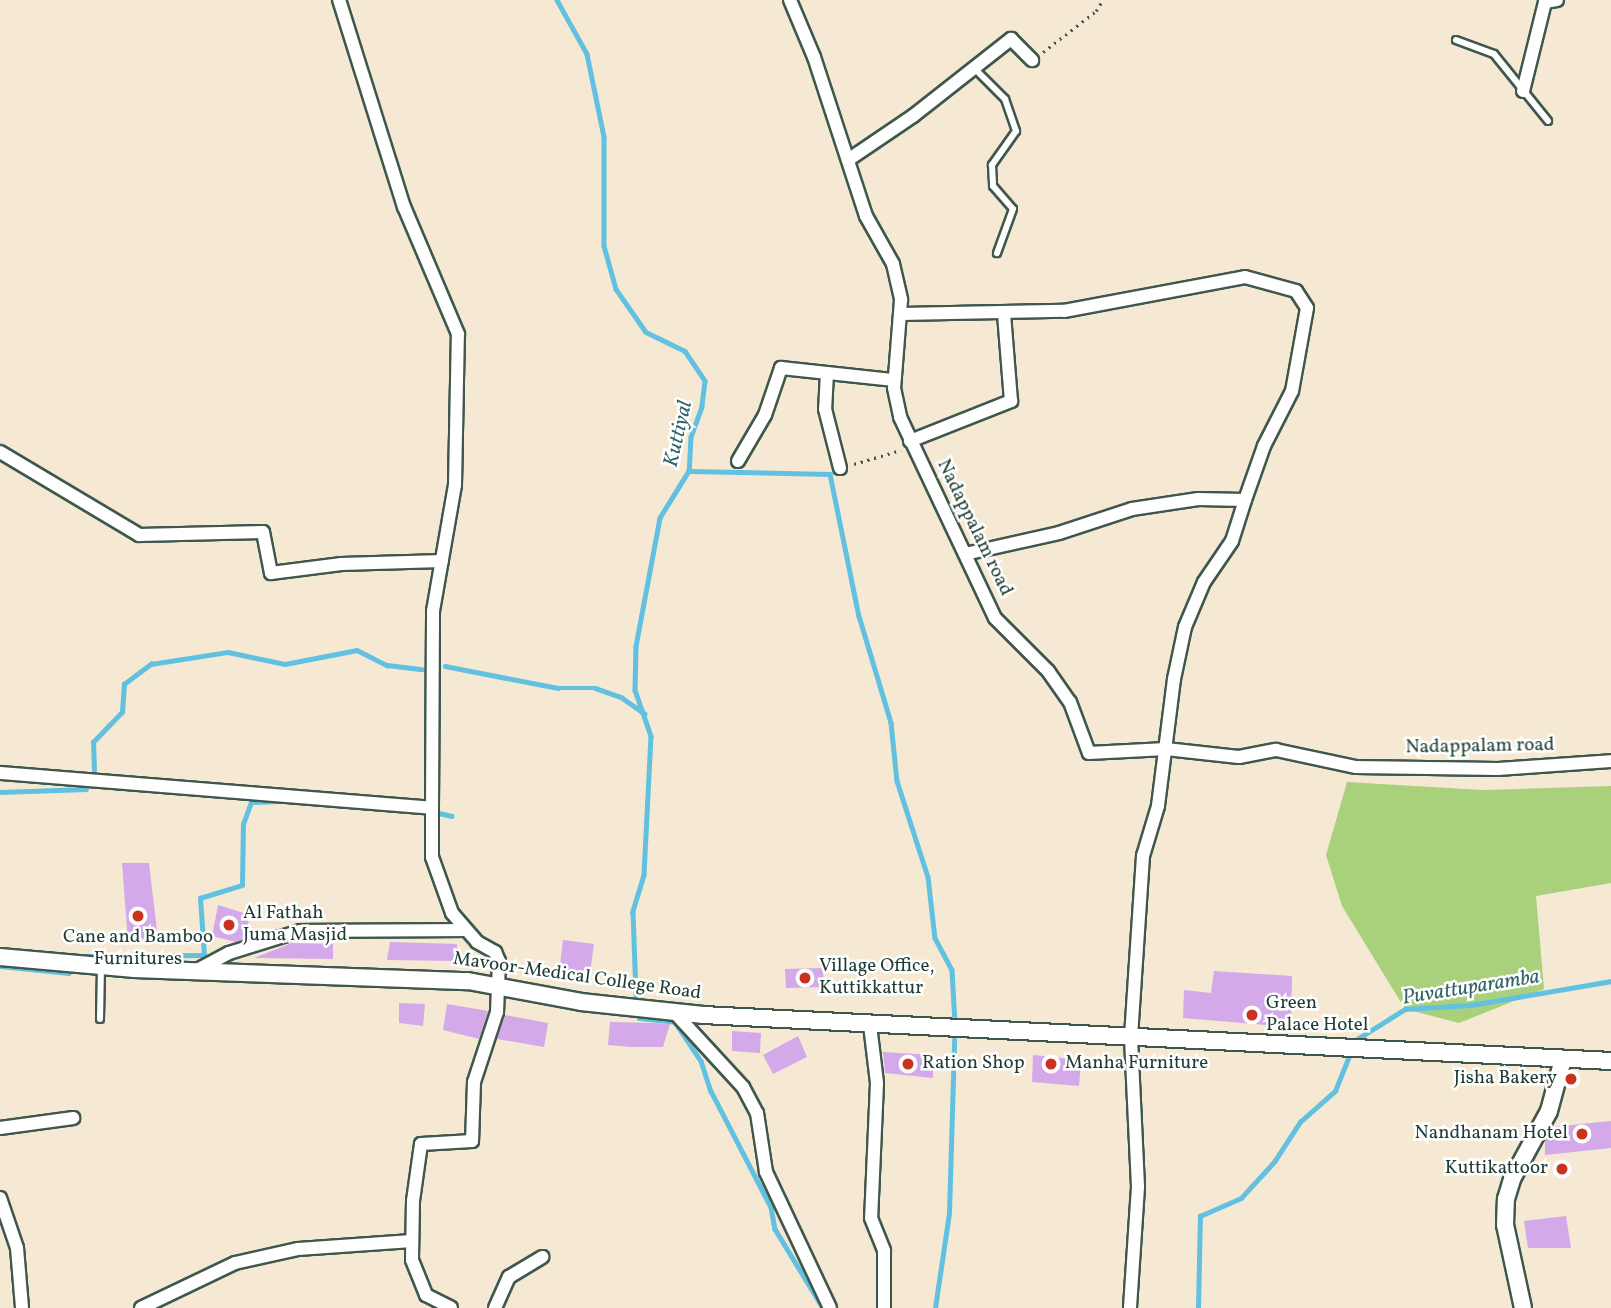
<!DOCTYPE html>
<style>
body{margin:0}
#map{position:relative;width:1611px;height:1308px;overflow:hidden;background:#f5e9d3;font-family:Vollkorn,serif}
div>[style]{position:absolute}
[style*='--x']{left:calc(var(--x)*1px);top:calc(var(--y)*1px);width:calc(var(--w)*1px);rotate:calc(var(--a)*1deg)}
.green>*{inset:0;background:#a9d17b}
.stream>*{height:4.5px;margin:-2.25px;padding:0 2.25px;transform-origin:2.25px;border-radius:2.25px;background:#62c0e0}
.building>*{inset:0;background:#d4a9e9}
.path>*{height:2.5px;margin-top:-1.25px;transform-origin:0;background:repeating-linear-gradient(90deg,#3f574c 0 2px,transparent 0 7px)}
.roads{filter:drop-shadow(2px 0 #3f574c) drop-shadow(-2px 0 #3f574c) drop-shadow(0 2px #3f574c) drop-shadow(0 -2px #3f574c)}
.lane>*{height:6px;margin:-3px;padding:0 3px;transform-origin:3px;border-radius:3px;background:#fff}
.street>*{height:12px;margin:-6px;padding:0 6px;transform-origin:6px;border-radius:6px;background:#fff}
.secondary>*{height:16px;margin:-8px;padding:0 8px;transform-origin:8px;border-radius:8px;background:#fff}
.dots>*{width:19px;height:19px;translate:-50% -50%;box-sizing:border-box;border:4px solid #fff;border-radius:50%}
span{translate:-50% -50%;white-space:nowrap;text-align:center;line-height:1.15;-webkit-text-stroke:5px #fff;paint-order:stroke}
.street-label{font-size:19px;color:#1f3d34}
.poi-label{font-size:19px;color:#1f3d34}
.left{translate:0 -50%;text-align:left}
.right{translate:-100% -50%;text-align:right}
.water-label{font-size:21px;color:#336468;font-style:italic}
</style>
<div id="map">
<div class="green">
<div style="clip-path:polygon(1347px 782px,1483px 790px,1611px 786px,1611px 883px,1536px 896px,1544px 989px,1459px 1023px,1405px 1009px,1342px 906px,1326px 855px)"></div>
</div>
<div class="stream">
<div style="--x:557;--y:0;--w:62;--a:60.9"></div>
<div style="--x:587;--y:54;--w:85;--a:78.4"></div>
<div style="--x:604;--y:137;--w:109;--a:90"></div>
<div style="--x:604;--y:246;--w:45;--a:74.4"></div>
<div style="--x:616;--y:289;--w:52;--a:55.1"></div>
<div style="--x:646;--y:332;--w:43;--a:26"></div>
<div style="--x:685;--y:351;--w:36;--a:56"></div>
<div style="--x:705;--y:381;--w:26;--a:97"></div>
<div style="--x:702;--y:407;--w:32;--a:110"></div>
<div style="--x:691;--y:437;--w:34;--a:93"></div>
<div style="--x:689;--y:471;--w:55;--a:121.7"></div>
<div style="--x:660;--y:518;--w:130;--a:100.6"></div>
<div style="--x:636;--y:646;--w:44;--a:91.3"></div>
<div style="--x:635;--y:690;--w:49;--a:70.8"></div>
<div style="--x:651;--y:736;--w:139;--a:92.9"></div>
<div style="--x:644;--y:875;--w:39;--a:107"></div>
<div style="--x:633;--y:912;--w:83;--a:87.9"></div>
<div style="--x:689;--y:471;--w:141;--a:1.2"></div>
<div style="--x:830;--y:474;--w:145;--a:78.5"></div>
<div style="--x:859;--y:616;--w:112;--a:73.3"></div>
<div style="--x:891;--y:723;--w:58;--a:84.1"></div>
<div style="--x:897;--y:781;--w:101;--a:72.1"></div>
<div style="--x:928;--y:877;--w:61;--a:83.5"></div>
<div style="--x:935;--y:938;--w:36;--a:62"></div>
<div style="--x:952;--y:970;--w:54;--a:86.8"></div>
<div style="--x:445;--y:666;--w:115;--a:11"></div>
<div style="--x:558;--y:688;--w:37;--a:0"></div>
<div style="--x:595;--y:688;--w:28;--a:19"></div>
<div style="--x:621;--y:697;--w:29;--a:35"></div>
<div style="--x:94;--y:770;--w:28;--a:-92"></div>
<div style="--x:93;--y:742;--w:42;--a:-46"></div>
<div style="--x:122;--y:712;--w:28;--a:-86"></div>
<div style="--x:124;--y:684;--w:34;--a:-37"></div>
<div style="--x:151;--y:664;--w:78;--a:-8.9"></div>
<div style="--x:228;--y:652;--w:58;--a:11.9"></div>
<div style="--x:285;--y:664;--w:73;--a:-11"></div>
<div style="--x:357;--y:650;--w:34;--a:27"></div>
<div style="--x:387;--y:665;--w:35;--a:7"></div>
<div style="--x:0;--y:792;--w:86;--a:-2"></div>
<div style="--x:439;--y:813;--w:13;--a:13"></div>
<div style="--x:88;--y:956;--w:116;--a:-0.5"></div>
<div style="--x:204;--y:955;--w:57;--a:-94"></div>
<div style="--x:200;--y:898;--w:44;--a:-17.2"></div>
<div style="--x:242;--y:885;--w:61;--a:-89.1"></div>
<div style="--x:243;--y:824;--w:23;--a:-70"></div>
<div style="--x:251;--y:802;--w:23;--a:-2"></div>
<div style="--x:0;--y:966;--w:69;--a:5.8"></div>
<div style="--x:639;--y:1018;--w:36;--a:6"></div>
<div style="--x:675;--y:1022;--w:47;--a:56.3"></div>
<div style="--x:701;--y:1061;--w:32;--a:72"></div>
<div style="--x:711;--y:1091;--w:131;--a:62.7"></div>
<div style="--x:771;--y:1207;--w:22;--a:80"></div>
<div style="--x:775;--y:1229;--w:92;--a:58.7"></div>
<div style="--x:1351;--y:1043;--w:64;--a:-32.2"></div>
<div style="--x:1405;--y:1009;--w:66;--a:-3.5"></div>
<div style="--x:1471;--y:1005;--w:142;--a:-9.7"></div>
<div style="--x:935;--y:1308;--w:96;--a:-81.6"></div>
<div style="--x:949;--y:1213;--w:173;--a:-88.3"></div>
<div style="--x:1198;--y:1308;--w:92;--a:-88.8"></div>
<div style="--x:1200;--y:1216;--w:45;--a:-23.7"></div>
<div style="--x:1241;--y:1198;--w:49;--a:-47.5"></div>
<div style="--x:1274;--y:1162;--w:48;--a:-57"></div>
<div style="--x:1300;--y:1122;--w:47;--a:-41.5"></div>
<div style="--x:1335;--y:1091;--w:43;--a:-68.2"></div>
</div>
<div class="building">
<div style="clip-path:polygon(122px 863px,149px 863px,158px 939px,128px 942px)"></div>
<div style="clip-path:polygon(218px 905px,250px 915px,245px 939px,236px 942px,212px 936px)"></div>
<div style="clip-path:polygon(563px 940px,594px 944px,590px 974px,559px 973px)"></div>
<div style="clip-path:polygon(390px 942px,457px 944px,456px 961px,387px 960px)"></div>
<div style="clip-path:polygon(292px 943px,333px 944px,333px 959px,254px 958px)"></div>
<div style="clip-path:polygon(823px 968px,824px 987px,786px 988px,785px 969px)"></div>
<div style="clip-path:polygon(1214px 971px,1292px 976px,1291px 1027px,1183px 1018px,1184px 990px,1211px 993px)"></div>
<div style="clip-path:polygon(399px 1003px,425px 1004px,423px 1026px,399px 1023px)"></div>
<div style="clip-path:polygon(447px 1004px,488px 1011px,479px 1039px,443px 1030px)"></div>
<div style="clip-path:polygon(505px 1015px,548px 1023px,544px 1047px,497px 1039px)"></div>
<div style="clip-path:polygon(610px 1022px,654px 1023px,670px 1024px,663px 1047px,631px 1047px,608px 1045px)"></div>
<div style="clip-path:polygon(732px 1031px,761px 1033px,760px 1053px,732px 1051px)"></div>
<div style="clip-path:polygon(798px 1036px,807px 1057px,773px 1074px,763px 1055px)"></div>
<div style="clip-path:polygon(883px 1052px,933px 1055px,933px 1078px,885px 1073px)"></div>
<div style="clip-path:polygon(1033px 1055px,1081px 1060px,1079px 1086px,1032px 1082px)"></div>
<div style="clip-path:polygon(1611px 1121px,1611px 1148px,1545px 1155px,1545px 1139px,1552px 1127px)"></div>
<div style="clip-path:polygon(1566px 1216px,1571px 1248px,1528px 1248px,1524px 1221px)"></div>
</div>
<div class="path">
<div style="--x:1043;--y:52;--w:67;--a:-37.7"></div>
<div style="--x:1096;--y:11;--w:13;--a:-58"></div>
<div style="--x:854;--y:464;--w:49;--a:-16.6"></div>
</div>
<div class="roads">
<div class="lane">
<div style="--x:1456;--y:40;--w:40;--a:20.2"></div>
<div style="--x:1494;--y:54;--w:86;--a:51.1"></div>
<div style="--x:974;--y:68;--w:44;--a:45"></div>
<div style="--x:1005;--y:99;--w:34;--a:71"></div>
<div style="--x:1016;--y:131;--w:42;--a:125.2"></div>
<div style="--x:992;--y:165;--w:21;--a:87"></div>
<div style="--x:993;--y:186;--w:30;--a:49"></div>
<div style="--x:1013;--y:209;--w:47;--a:110"></div>
<div style="--x:100;--y:1019;--w:52;--a:-88.9"></div>
</div>
<div class="street">
<div style="--x:790;--y:0;--w:62;--a:67.2"></div>
<div style="--x:814;--y:57;--w:167;--a:71.9"></div>
<div style="--x:866;--y:216;--w:55;--a:60.6"></div>
<div style="--x:893;--y:264;--w:37;--a:77"></div>
<div style="--x:901;--y:300;--w:88;--a:94.5"></div>
<div style="--x:894;--y:388;--w:30;--a:78"></div>
<div style="--x:900;--y:417;--w:222;--a:64.7"></div>
<div style="--x:995;--y:618;--w:75;--a:45"></div>
<div style="--x:1048;--y:671;--w:38;--a:55"></div>
<div style="--x:1070;--y:702;--w:54;--a:69.6"></div>
<div style="--x:1089;--y:753;--w:77;--a:-3"></div>
<div style="--x:1166;--y:749;--w:73;--a:6.3"></div>
<div style="--x:1239;--y:757;--w:38;--a:-11"></div>
<div style="--x:1276;--y:750;--w:82;--a:12"></div>
<div style="--x:1356;--y:767;--w:142;--a:0.8"></div>
<div style="--x:1498;--y:769;--w:113;--a:-4"></div>
<div style="--x:1523;--y:91;--w:92;--a:-76.1"></div>
<div style="--x:1545;--y:2;--w:12;--a:-9"></div>
<div style="--x:848;--y:160;--w:78;--a:-34.1"></div>
<div style="--x:913;--y:116;--w:125;--a:-38.2"></div>
<div style="--x:1011;--y:39;--w:30;--a:45"></div>
<div style="--x:901;--y:314;--w:163;--a:-1.1"></div>
<div style="--x:1064;--y:311;--w:184;--a:-10.6"></div>
<div style="--x:1245;--y:277;--w:53;--a:15.4"></div>
<div style="--x:1296;--y:291;--w:20;--a:57"></div>
<div style="--x:1307;--y:308;--w:84;--a:100.2"></div>
<div style="--x:1292;--y:391;--w:62;--a:117"></div>
<div style="--x:1264;--y:446;--w:57;--a:109.4"></div>
<div style="--x:827;--y:373;--w:36;--a:93"></div>
<div style="--x:825;--y:409;--w:61;--a:75.7"></div>
<div style="--x:910;--y:441;--w:109;--a:-21.6"></div>
<div style="--x:1011;--y:401;--w:87;--a:-94.6"></div>
<div style="--x:0;--y:452;--w:162;--a:30.8"></div>
<div style="--x:139;--y:535;--w:124;--a:-1.4"></div>
<div style="--x:263;--y:532;--w:42;--a:79"></div>
<div style="--x:271;--y:573;--w:71;--a:-7.3"></div>
<div style="--x:341;--y:564;--w:101;--a:-1.7"></div>
<div style="--x:738;--y:461;--w:53;--a:-59.6"></div>
<div style="--x:765;--y:415;--w:50;--a:-71.2"></div>
<div style="--x:781;--y:368;--w:114;--a:6.1"></div>
<div style="--x:965;--y:554;--w:96;--a:-12.6"></div>
<div style="--x:1059;--y:533;--w:77;--a:-18.2"></div>
<div style="--x:1132;--y:509;--w:67;--a:-8.6"></div>
<div style="--x:1198;--y:499;--w:47;--a:1.2"></div>
<div style="--x:1245;--y:500;--w:43;--a:107.6"></div>
<div style="--x:1232;--y:541;--w:50;--a:124.3"></div>
<div style="--x:1204;--y:582;--w:49;--a:112.9"></div>
<div style="--x:1185;--y:627;--w:53;--a:101.9"></div>
<div style="--x:1174;--y:679;--w:128;--a:97.2"></div>
<div style="--x:1158;--y:806;--w:52;--a:106.7"></div>
<div style="--x:1143;--y:856;--w:182;--a:93.8"></div>
<div style="--x:1131;--y:1038;--w:149;--a:87.3"></div>
<div style="--x:1138;--y:1187;--w:121;--a:93.8"></div>
<div style="--x:0;--y:773;--w:433;--a:4.6"></div>
<div style="--x:432;--y:808;--w:197;--a:-89.7"></div>
<div style="--x:433;--y:611;--w:128;--a:-80.1"></div>
<div style="--x:455;--y:485;--w:151;--a:-88.9"></div>
<div style="--x:458;--y:334;--w:138;--a:-113"></div>
<div style="--x:404;--y:207;--w:217;--a:-107.4"></div>
<div style="--x:432;--y:808;--w:49;--a:90"></div>
<div style="--x:432;--y:857;--w:59;--a:70.3"></div>
<div style="--x:452;--y:913;--w:38;--a:49"></div>
<div style="--x:477;--y:942;--w:21;--a:29"></div>
<div style="--x:495;--y:952;--w:10;--a:66"></div>
<div style="--x:499;--y:961;--w:51;--a:92.2"></div>
<div style="--x:497;--y:1012;--w:74;--a:108.2"></div>
<div style="--x:474;--y:1082;--w:59;--a:91.9"></div>
<div style="--x:472;--y:1141;--w:51;--a:176.6"></div>
<div style="--x:421;--y:1144;--w:58;--a:98"></div>
<div style="--x:413;--y:1201;--w:59;--a:91"></div>
<div style="--x:412;--y:1260;--w:38;--a:68"></div>
<div style="--x:426;--y:1295;--w:28;--a:27"></div>
<div style="--x:197;--y:970;--w:36;--a:-28"></div>
<div style="--x:229;--y:953;--w:74;--a:-17.2"></div>
<div style="--x:300;--y:931;--w:165;--a:-0.3"></div>
<div style="--x:674;--y:1012;--w:102;--a:47.4"></div>
<div style="--x:743;--y:1087;--w:30;--a:62"></div>
<div style="--x:757;--y:1113;--w:60;--a:81.3"></div>
<div style="--x:766;--y:1172;--w:150;--a:64.8"></div>
<div style="--x:870;--y:1025;--w:58;--a:83.1"></div>
<div style="--x:877;--y:1083;--w:135;--a:92.5"></div>
<div style="--x:871;--y:1218;--w:35;--a:68"></div>
<div style="--x:884;--y:1251;--w:57;--a:90"></div>
<div style="--x:0;--y:1128;--w:74;--a:-7.8"></div>
<div style="--x:0;--y:1198;--w:53;--a:71.2"></div>
<div style="--x:17;--y:1248;--w:60;--a:85.2"></div>
<div style="--x:141;--y:1308;--w:104;--a:-25.6"></div>
<div style="--x:235;--y:1263;--w:65;--a:-12.5"></div>
<div style="--x:298;--y:1249;--w:114;--a:-4"></div>
<div style="--x:495;--y:1308;--w:34;--a:-66"></div>
<div style="--x:509;--y:1277;--w:39;--a:-31"></div>
</div>
<div class="secondary">
<div style="--x:0;--y:957;--w:135;--a:5.1"></div>
<div style="--x:134;--y:969;--w:334;--a:2.1"></div>
<div style="--x:468;--y:981;--w:115;--a:10.5"></div>
<div style="--x:581;--y:1002;--w:123;--a:6.1"></div>
<div style="--x:703;--y:1015;--w:909;--a:2.9"></div>
<div style="--x:1523;--y:1308;--w:85;--a:-102.2"></div>
<div style="--x:1505;--y:1225;--w:26;--a:-88"></div>
<div style="--x:1506;--y:1199;--w:21;--a:-73"></div>
<div style="--x:1512;--y:1179;--w:77;--a:-61.4"></div>
<div style="--x:1549;--y:1111;--w:54;--a:-74.9"></div>
</div>
</div>
<div class="dots">
<div style="left:138px;top:916px;background:#c8321e"></div>
<div style="left:229px;top:925px;background:#c8321e"></div>
<div style="left:805px;top:978px;background:#c8321e"></div>
<div style="left:1252px;top:1015px;background:#c8321e"></div>
<div style="left:908px;top:1064px;background:#c8321e"></div>
<div style="left:1051px;top:1064px;background:#c8321e"></div>
<div style="left:1571px;top:1079px;background:#c8321e"></div>
<div style="left:1582px;top:1134px;background:#c8321e"></div>
<div style="left:1562px;top:1169px;background:#c8321e"></div>
</div>
<div class="street-label">
<span style="left:974px;top:528px;rotate:64deg">Nadappalam road</span>
<span style="left:1480px;top:747px;rotate:-1deg">Nadappalam road</span>
<span style="left:577px;top:977px;rotate:8deg">Mavoor-Medical College Road</span>
</div>
<div class="poi-label">
<span class="left" style="left:243px;top:925px">Al Fathah<br>Juma Masjid</span>
<span style="left:138px;top:949px">Cane and Bamboo<br>Furnitures</span>
<span class="left" style="left:819px;top:978px">Village Office,<br>Kuttikkattur</span>
<span class="left" style="left:1266px;top:1015px">Green<br>Palace Hotel</span>
<span class="left" style="left:922px;top:1064px">Ration Shop</span>
<span class="left" style="left:1065px;top:1064px">Manha Furniture</span>
<span class="right" style="left:1557px;top:1079px">Jisha Bakery</span>
<span class="right" style="left:1568px;top:1134px">Nandhanam Hotel</span>
<span class="right" style="left:1548px;top:1169px">Kuttikattoor</span>
</div>
<div class="water-label">
<span style="left:679px;top:434px;rotate:-77deg">Kuttiyal</span>
<span style="left:1471px;top:988px;rotate:-9deg">Puvattuparamba</span>
</div>
</div>
